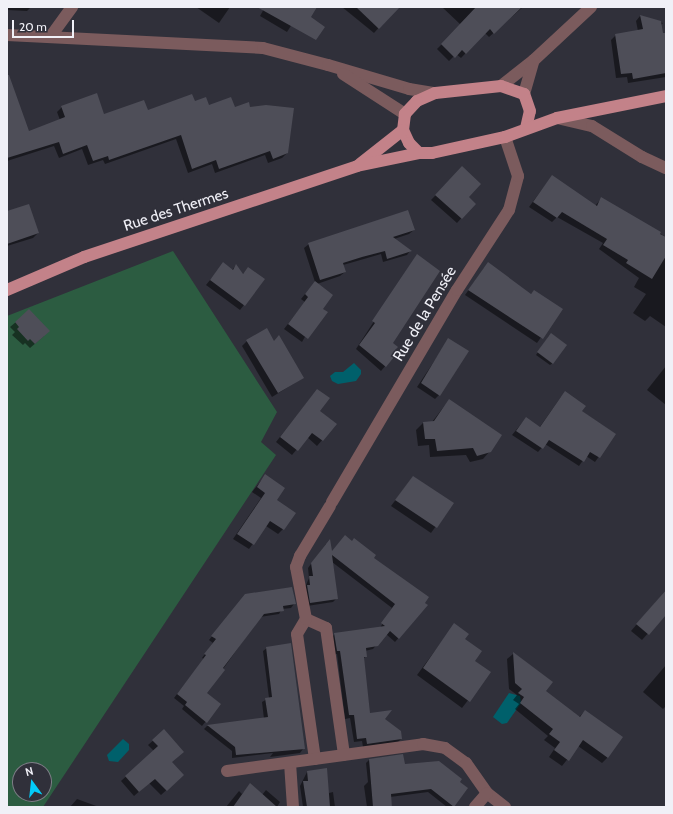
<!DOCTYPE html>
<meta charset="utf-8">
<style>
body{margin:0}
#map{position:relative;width:673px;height:814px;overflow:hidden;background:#30303a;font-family:Cabin,sans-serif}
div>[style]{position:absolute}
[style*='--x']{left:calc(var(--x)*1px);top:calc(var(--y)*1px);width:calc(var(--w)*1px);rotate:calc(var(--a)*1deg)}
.green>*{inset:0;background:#2c5c41}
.water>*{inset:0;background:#00606b}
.shadow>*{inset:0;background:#0007}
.building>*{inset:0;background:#4e4e58}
.minor>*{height:12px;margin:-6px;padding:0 6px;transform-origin:6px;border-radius:6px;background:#7b5b5d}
.major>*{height:12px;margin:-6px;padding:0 6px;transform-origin:6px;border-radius:6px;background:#c38289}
span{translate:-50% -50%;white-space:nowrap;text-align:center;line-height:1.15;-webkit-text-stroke:3px #30303a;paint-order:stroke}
.street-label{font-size:15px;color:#f0f0f7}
.frame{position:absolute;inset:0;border:8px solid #f0f0f7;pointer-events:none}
.north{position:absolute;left:12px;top:762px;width:40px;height:40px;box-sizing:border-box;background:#30303a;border:1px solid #7d7d86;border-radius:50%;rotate:345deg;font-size:11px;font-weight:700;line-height:16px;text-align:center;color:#f0f0f7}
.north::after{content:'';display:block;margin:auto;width:14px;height:18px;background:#03cbf9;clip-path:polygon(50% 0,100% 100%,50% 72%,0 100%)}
.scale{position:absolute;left:12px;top:20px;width:62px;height:18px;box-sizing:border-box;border:2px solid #f0f0f7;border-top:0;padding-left:5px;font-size:12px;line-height:14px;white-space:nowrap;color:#f0f0f7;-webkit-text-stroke:3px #30303a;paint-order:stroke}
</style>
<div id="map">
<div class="green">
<div style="clip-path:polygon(evenodd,173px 251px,277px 412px,261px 442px,276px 455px,43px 807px,7px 807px,7px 316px,173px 251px,20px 770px,44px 770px,44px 794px,20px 794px,20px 770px)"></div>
</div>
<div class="water">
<div style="clip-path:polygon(354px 363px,361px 370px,361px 374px,356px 381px,338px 384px,332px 381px,330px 376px,335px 372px,343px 372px)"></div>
<div style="clip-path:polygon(509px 693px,520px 696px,521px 703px,507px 723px,502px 724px,493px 717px)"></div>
<div style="clip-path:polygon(123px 739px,129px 744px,129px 750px,118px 762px,109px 761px,107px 755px)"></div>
</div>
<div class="shadow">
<div style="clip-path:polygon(7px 7px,31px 7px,27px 11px,7px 10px)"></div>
<div style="clip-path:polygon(196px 7px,230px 7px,219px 23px)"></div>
<div style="clip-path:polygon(265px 7px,303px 7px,287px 32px,260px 16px)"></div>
<div style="clip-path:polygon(342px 7px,388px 7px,393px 12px,374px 33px)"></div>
<div style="clip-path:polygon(442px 7px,523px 7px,489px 37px,485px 33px,461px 58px,456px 54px,449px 61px,437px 49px,461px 25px)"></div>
<div style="clip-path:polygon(640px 16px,663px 23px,651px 35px,666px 34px,666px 77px,628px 83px,627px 77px,616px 78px,611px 40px,616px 35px,638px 31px,636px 21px)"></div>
<div style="clip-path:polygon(7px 92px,29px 132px,60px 120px,57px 112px,62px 107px,104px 115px,148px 111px,194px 103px,208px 107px,249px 108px,287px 153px,282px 158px,268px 163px,265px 155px,215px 173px,212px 164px,188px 173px,176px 139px,105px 164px,103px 160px,88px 165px,82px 149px,59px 158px,54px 146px,7px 161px)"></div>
<div style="clip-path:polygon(462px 168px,468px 197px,474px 204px,457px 223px,431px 200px)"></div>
<div style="clip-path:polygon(552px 176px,595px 206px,601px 199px,666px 237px,666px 327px,650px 316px,645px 321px,633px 313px,646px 294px,634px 287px,639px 278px,599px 249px,603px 243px,557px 217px,552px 222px,529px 207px)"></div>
<div style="clip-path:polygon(7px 212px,38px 233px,33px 238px,7px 246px)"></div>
<div style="clip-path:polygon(414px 230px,409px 234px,394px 239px,410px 251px,407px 255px,383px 262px,381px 254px,357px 261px,343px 265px,345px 272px,340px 276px,317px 284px,321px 309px,302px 342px,284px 329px,305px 302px,301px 299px,315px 282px,304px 248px,309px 244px)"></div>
<div style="clip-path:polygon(417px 255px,391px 343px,397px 352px,381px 371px,356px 349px)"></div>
<div style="clip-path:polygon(223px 264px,232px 270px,236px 265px,242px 275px,248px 268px,263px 280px,240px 310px,206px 285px)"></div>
<div style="clip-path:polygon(484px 268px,530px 295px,534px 291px,561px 309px,537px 343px,465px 295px)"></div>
<div style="clip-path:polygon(29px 311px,44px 336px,30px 348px,25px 343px,23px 345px,12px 335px,15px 332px,10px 327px)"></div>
<div style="clip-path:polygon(549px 336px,553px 363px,550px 365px,536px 355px)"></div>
<div style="clip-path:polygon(449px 339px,439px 395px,435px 399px,417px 387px)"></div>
<div style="clip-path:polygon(247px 341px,274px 342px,303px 378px,272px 397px,242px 346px)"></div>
<div style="clip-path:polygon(666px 366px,666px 405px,647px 390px)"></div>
<div style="clip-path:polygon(313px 395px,319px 411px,336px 424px,317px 446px,307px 437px,292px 455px,276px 442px)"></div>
<div style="clip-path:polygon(561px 397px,615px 434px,595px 462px,586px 456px,579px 466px,545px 444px,538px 452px,512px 435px,526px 418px,539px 428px)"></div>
<div style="clip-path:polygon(449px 400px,490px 451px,483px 459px,470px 462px,466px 455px,430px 457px,429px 445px,418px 446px,416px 430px,423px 423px,432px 422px)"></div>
<div style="clip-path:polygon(265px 476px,283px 529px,278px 534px,266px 526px,249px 549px,233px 539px,261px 498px,252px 492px)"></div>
<div style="clip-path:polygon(413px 477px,452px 504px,431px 533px,391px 506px)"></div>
<div style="clip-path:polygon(326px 544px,331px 553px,373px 558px,427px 605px,395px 642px,386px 634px,373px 649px,365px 651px,366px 656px,363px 659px,369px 714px,384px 719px,401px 739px,397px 743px,363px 747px,362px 741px,354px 742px,350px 718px,345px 719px,337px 654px,333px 655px,331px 638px,335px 634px,380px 628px,392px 608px,332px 562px,337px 598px,333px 602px,307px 606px,304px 590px,309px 578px,308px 568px)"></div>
<div style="clip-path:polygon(666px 590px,666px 613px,642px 640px,631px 631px)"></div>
<div style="clip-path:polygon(242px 599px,294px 604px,291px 608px,282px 609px,279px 614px,260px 617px,206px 693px,220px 704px,202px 726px,182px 709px,184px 706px,174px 698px,204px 659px,202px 658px,213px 643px,209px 640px)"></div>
<div style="clip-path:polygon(454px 625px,474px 662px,490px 672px,462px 708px,417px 675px)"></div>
<div style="clip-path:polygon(267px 648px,303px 749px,300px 753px,270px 757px,273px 753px,232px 758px,232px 751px,204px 729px,207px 726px,264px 719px,262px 702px,269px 698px,263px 651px)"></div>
<div style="clip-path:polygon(513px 654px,551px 682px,544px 691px,579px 717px,585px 711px,608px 757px,602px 763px,578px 746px,562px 766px,549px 757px,555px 748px,544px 740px,548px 736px,515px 709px,519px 704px,513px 700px,517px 695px,509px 689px,507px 659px)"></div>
<div style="clip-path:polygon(666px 665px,666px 706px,663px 709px,643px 692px)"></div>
<div style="clip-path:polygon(164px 731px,171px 762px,183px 775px,161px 795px,149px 783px,134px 796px,121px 781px,154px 751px,148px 745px)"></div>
<div style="clip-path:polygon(369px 760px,404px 765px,459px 782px,467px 789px,452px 807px,447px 807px,428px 792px,390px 797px,392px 807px,367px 807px,364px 786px,368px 782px,366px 763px)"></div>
<div style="clip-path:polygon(307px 772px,329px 793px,333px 792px,335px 807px,303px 807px,300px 786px)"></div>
<div style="clip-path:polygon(250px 785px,262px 795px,266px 790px,280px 802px,277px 807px,226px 807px,239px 791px,242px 794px)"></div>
<div style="clip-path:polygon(77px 799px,99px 807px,70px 807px)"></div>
</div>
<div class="building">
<div style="clip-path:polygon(257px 7px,317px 7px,311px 17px,325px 27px,316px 40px)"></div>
<div style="clip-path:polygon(356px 7px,400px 7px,379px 29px)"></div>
<div style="clip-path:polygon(476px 7px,522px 7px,494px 34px,490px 29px,466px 54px,462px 50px,455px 58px,441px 44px)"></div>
<div style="clip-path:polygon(640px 15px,661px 21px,663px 33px,666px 33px,666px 73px,633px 79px,632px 73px,621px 74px,615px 34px,643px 29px)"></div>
<div style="clip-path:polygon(7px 75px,9px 75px,29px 131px,65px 117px,61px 106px,97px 93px,104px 114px,144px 100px,148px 110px,192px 94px,195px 101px,206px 97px,209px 105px,231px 97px,235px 107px,249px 102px,250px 107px,266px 105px,294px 108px,288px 153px,273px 159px,270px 151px,219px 169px,216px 160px,192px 169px,181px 135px,109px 160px,108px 156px,93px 161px,87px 145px,63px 154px,59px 142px,7px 158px)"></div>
<div style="clip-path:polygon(462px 166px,481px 184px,469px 197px,476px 204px,462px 219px,435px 195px)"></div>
<div style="clip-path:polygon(552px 175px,597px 206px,601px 197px,661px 232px,660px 234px,666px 237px,666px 256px,652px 279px,626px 263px,628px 260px,603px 245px,607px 239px,562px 212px,557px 218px,533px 202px)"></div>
<div style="clip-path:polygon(29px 204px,39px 233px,7px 244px,7px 211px)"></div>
<div style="clip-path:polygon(408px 210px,415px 230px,393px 237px,412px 251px,387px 259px,385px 251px,362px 257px,343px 263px,346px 272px,320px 280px,308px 243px)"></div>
<div style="clip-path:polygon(417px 254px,440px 271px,393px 343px,398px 347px,395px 350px,398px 352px,386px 367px,359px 345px,375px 323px,372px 321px)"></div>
<div style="clip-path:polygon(223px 262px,233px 270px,236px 264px,243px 274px,248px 267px,265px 279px,245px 306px,210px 280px)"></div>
<div style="clip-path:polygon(488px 262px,531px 294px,534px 290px,563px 309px,543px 339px,468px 290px)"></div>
<div style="clip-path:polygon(315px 281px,333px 295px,323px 309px,328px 312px,308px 339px,288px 324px,308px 297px,305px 294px)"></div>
<div style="clip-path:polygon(29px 309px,50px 331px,35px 344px,30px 339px,28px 341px,17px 329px,19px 327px,15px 322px)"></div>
<div style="clip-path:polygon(267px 328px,274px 341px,279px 335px,304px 378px,278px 393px,246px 340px)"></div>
<div style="clip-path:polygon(551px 333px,567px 345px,553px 364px,537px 352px)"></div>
<div style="clip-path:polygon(448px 338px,469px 351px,440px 396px,421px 383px)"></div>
<div style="clip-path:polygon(317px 389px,330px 398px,320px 411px,337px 424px,323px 441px,312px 433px,298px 451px,280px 437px)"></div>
<div style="clip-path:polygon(565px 391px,586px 406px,582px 411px,616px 434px,600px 458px,590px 452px,584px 462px,549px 440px,543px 449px,516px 431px,526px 417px,540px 427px)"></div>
<div style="clip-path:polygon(449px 399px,502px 435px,491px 452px,477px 456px,473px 448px,437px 451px,435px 439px,425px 439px,423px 422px,434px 421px)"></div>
<div style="clip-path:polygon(265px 474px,285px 488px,277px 500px,296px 513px,284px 530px,270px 521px,254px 545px,237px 534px,265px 493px,257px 487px)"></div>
<div style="clip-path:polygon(413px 476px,454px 503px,437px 528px,395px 500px)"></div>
<div style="clip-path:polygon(345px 535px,352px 541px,354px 538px,376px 555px,374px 558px,429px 597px,425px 603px,428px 605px,399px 639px,390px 631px,378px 646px,366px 648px,367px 657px,364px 657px,370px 713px,392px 710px,385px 719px,401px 731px,402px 739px,367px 744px,366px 738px,357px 739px,354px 715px,349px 715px,340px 651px,337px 651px,334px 633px,385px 626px,381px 623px,395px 604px,332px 555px,338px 599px,310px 603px,307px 585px,310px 585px,309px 576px,313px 576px,311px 563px,330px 539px,332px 551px)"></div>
<div style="clip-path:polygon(292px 587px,296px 604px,283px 606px,284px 611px,264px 614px,223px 668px,225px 670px,207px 693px,221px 704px,207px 723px,185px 705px,187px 702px,177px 694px,206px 655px,204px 654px,216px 639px,211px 636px,245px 594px)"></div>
<div style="clip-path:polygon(666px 590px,666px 615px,649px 635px,636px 624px)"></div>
<div style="clip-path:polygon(454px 623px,469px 634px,465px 639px,482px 651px,475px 661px,491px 672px,470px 702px,423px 668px)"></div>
<div style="clip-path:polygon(291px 643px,305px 749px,236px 755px,235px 747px,207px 725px,268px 717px,265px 698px,272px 697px,266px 647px)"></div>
<div style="clip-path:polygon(513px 652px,553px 682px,546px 691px,580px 717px,585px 710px,623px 737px,608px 758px,583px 740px,569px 761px,554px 750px,560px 742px,549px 734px,553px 729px,520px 703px,524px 697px,518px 693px,522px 689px,515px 683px)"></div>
<div style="clip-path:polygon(164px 729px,184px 752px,172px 762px,184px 775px,167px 791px,155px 779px,139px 792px,125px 776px,158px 746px,152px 740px)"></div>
<div style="clip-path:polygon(403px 754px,405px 764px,439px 761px,462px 779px,460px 782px,468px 788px,454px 807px,431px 789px,391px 794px,392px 807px,373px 807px,369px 759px)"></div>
<div style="clip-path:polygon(327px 768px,330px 807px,307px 807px,303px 781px,308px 781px,307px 771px)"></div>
<div style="clip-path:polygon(250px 783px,277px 807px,233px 807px)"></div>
</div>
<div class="minor">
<div style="--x:7;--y:35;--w:256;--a:2.9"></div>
<div style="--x:263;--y:48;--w:67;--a:14.7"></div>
<div style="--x:328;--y:65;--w:84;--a:16.5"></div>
<div style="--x:409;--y:89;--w:26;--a:9"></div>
<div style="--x:51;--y:36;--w:36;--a:-54"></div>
<div style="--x:343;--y:74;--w:74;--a:32.8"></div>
<div style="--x:501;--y:86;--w:42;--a:-38.2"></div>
<div style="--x:534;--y:60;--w:78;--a:-42.9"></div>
<div style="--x:524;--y:94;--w:35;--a:-74"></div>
<div style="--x:557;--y:118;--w:36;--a:13"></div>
<div style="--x:592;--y:126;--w:59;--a:31.8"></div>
<div style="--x:642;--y:157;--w:26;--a:25"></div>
<div style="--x:332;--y:502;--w:246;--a:-59.5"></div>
<div style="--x:457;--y:290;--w:95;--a:-57"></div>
<div style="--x:509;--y:210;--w:35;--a:-75"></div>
<div style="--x:518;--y:176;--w:41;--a:-108.4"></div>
<div style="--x:306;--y:619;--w:22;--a:24"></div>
<div style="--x:326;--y:628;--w:128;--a:81.9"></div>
<div style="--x:315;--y:759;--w:126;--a:-98.2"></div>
<div style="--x:297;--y:634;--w:17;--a:-59"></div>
<div style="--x:306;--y:619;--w:53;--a:-100.9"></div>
<div style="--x:296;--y:567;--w:12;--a:-70"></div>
<div style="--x:300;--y:556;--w:58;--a:-59"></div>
<div style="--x:290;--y:763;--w:44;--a:86.1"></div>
<div style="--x:227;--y:771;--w:198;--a:-7.8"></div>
<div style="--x:423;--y:744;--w:22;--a:10"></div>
<div style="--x:445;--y:748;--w:26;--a:36"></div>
<div style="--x:466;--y:763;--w:37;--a:55"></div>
<div style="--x:487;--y:793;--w:23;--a:38"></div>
<div style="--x:475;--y:807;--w:18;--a:-49"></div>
</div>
<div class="major">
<div style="--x:526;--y:128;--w:17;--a:-77"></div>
<div style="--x:530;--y:111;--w:18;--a:-109"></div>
<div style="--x:524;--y:94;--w:24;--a:-161"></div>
<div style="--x:501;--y:86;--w:66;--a:173.9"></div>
<div style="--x:435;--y:93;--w:20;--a:156"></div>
<div style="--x:417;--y:101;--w:18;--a:133"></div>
<div style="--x:405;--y:114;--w:16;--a:97"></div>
<div style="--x:403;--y:130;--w:14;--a:65"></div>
<div style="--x:409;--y:143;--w:14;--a:45"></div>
<div style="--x:419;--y:153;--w:13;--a:0"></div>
<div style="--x:432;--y:153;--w:75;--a:-12.4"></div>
<div style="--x:505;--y:137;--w:55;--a:-20.1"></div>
<div style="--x:557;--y:118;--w:111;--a:-11.4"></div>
<div style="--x:360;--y:164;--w:55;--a:-38.3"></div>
<div style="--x:7;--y:290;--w:84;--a:-23.2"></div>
<div style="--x:84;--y:257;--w:288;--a:-18.4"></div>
<div style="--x:357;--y:166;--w:63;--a:-11.8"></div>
</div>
<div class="street-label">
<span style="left:176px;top:210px;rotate:-18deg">Rue des Thermes</span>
<span style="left:425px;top:314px;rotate:-59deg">Rue de la Pensée</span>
</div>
<div class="frame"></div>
<div class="north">N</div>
<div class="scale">20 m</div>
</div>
